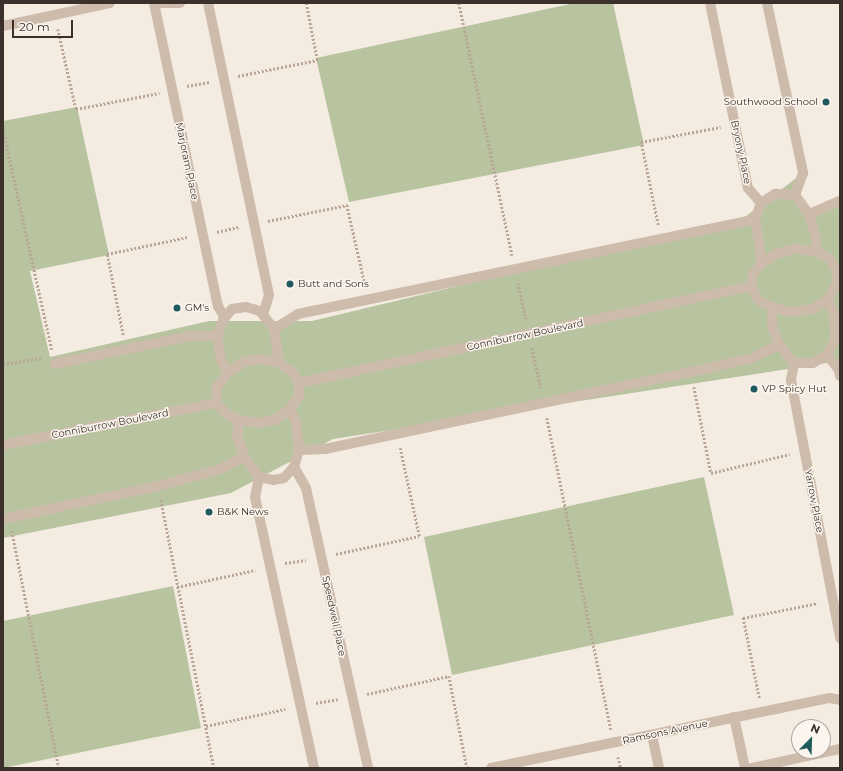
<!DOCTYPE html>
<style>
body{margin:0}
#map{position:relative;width:843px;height:771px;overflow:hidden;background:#f4ebe1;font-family:Montserrat,sans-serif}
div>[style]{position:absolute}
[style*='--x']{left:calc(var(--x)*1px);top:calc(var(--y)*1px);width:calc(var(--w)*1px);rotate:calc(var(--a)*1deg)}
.green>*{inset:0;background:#b8c4a0}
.path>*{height:2.5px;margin-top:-1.25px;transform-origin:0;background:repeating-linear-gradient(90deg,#b9a596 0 2px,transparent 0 4px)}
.minor>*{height:10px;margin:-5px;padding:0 5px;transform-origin:5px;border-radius:5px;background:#cdbbac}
.dots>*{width:11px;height:11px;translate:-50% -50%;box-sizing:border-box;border:2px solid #fbf5ee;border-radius:50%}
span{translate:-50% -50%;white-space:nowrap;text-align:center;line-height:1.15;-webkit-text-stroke:3px #fbf5ee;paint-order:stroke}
.poi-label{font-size:10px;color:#3b302b}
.right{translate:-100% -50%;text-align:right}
.left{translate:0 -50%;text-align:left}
.street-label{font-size:10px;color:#3b302b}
.frame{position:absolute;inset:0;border:4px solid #3b302b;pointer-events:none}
.north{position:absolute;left:791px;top:719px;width:40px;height:40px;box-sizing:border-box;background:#fbf5ee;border:1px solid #aea6a0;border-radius:50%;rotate:23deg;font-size:11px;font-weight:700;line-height:16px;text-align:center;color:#3b302b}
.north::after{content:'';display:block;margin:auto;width:14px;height:18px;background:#1f5a5e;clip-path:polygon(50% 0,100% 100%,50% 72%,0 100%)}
.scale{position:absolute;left:12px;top:20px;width:61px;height:18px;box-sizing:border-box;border:2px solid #3b302b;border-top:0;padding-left:5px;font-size:12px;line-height:14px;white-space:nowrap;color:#3b302b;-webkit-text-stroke:3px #fbf5ee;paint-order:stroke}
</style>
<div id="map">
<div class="green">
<div style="clip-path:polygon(575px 3px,613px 3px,644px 145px,349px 202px,316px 58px)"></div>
<div style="clip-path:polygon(77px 107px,109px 255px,30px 271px,50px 357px,209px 321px,312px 321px,745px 217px,803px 173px,795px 195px,809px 214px,840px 201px,840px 361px,333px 439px,231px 493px,3px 538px,3px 121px)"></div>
<div style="clip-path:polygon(704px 477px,734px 615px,452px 675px,424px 537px)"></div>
<div style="clip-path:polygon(173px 586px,201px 728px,3px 768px,3px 621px)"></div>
</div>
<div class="path">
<div style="--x:459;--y:3;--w:258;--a:78.1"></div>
<div style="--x:58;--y:29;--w:82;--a:77.3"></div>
<div style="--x:76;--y:109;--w:85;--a:-10.9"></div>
<div style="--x:238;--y:76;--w:81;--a:-11.4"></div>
<div style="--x:317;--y:60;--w:58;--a:-100.9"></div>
<div style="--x:187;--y:86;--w:23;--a:-10"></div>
<div style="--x:3;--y:129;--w:226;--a:77.5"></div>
<div style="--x:268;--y:221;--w:81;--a:-11.4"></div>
<div style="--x:347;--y:205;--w:81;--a:77.2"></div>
<div style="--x:658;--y:225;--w:85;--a:-101.6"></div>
<div style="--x:641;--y:142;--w:81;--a:-10.6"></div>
<div style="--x:217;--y:232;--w:23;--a:-13"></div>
<div style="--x:518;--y:283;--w:37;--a:77"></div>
<div style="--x:123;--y:335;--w:83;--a:-101.2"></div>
<div style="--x:107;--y:254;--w:83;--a:-11.9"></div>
<div style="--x:532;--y:348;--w:41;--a:77.3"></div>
<div style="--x:3;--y:364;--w:39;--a:-9"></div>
<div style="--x:694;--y:387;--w:88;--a:78.8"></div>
<div style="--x:711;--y:473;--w:81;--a:-13.5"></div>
<div style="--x:547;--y:418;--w:318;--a:78.4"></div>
<div style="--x:161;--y:500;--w:273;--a:78.8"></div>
<div style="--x:12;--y:531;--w:242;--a:78.8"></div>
<div style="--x:336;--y:554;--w:85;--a:-12.2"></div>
<div style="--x:419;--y:536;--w:90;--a:-102.2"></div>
<div style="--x:285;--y:563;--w:21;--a:-8"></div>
<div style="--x:177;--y:587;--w:80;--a:-12.3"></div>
<div style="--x:367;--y:694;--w:84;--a:-12.4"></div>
<div style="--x:449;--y:676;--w:94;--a:78.9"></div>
<div style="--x:759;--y:698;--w:82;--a:-101.3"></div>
<div style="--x:743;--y:618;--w:76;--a:-11.3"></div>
<div style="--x:316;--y:703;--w:22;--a:-10"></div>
<div style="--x:206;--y:726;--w:81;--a:-12.1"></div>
<div style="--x:618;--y:757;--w:11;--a:75"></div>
</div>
<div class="minor">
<div style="--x:154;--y:3;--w:310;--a:78.1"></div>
<div style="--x:218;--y:306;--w:14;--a:60"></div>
<div style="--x:161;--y:3;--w:19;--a:0"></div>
<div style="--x:208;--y:3;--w:298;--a:78.2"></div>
<div style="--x:269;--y:295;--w:21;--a:107"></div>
<div style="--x:710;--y:3;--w:189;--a:78.4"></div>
<div style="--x:748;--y:188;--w:20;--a:49"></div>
<div style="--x:767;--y:3;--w:174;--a:78"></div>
<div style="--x:803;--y:173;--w:23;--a:110"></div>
<div style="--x:3;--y:26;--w:109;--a:-12.1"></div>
<div style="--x:809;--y:214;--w:34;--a:-23"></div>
<div style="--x:794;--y:249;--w:22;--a:5"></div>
<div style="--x:816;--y:251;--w:16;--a:30"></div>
<div style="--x:830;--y:259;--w:14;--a:60"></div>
<div style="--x:837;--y:271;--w:14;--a:94"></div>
<div style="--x:836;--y:285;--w:16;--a:120"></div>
<div style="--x:828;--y:299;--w:18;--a:146"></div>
<div style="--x:813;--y:309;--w:21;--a:172"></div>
<div style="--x:792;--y:312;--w:21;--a:-166"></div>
<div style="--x:772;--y:307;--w:14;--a:-155"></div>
<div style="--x:759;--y:301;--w:17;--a:-118"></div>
<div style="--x:751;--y:286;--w:12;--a:-81"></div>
<div style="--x:753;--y:274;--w:14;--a:-51"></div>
<div style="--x:762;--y:263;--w:17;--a:-33"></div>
<div style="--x:776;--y:254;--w:19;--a:-16"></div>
<div style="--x:762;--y:263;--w:45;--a:-99"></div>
<div style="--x:755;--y:219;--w:17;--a:-69"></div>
<div style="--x:761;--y:203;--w:17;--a:-33"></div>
<div style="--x:775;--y:194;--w:20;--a:3"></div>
<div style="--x:795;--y:195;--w:24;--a:54"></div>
<div style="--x:809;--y:214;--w:25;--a:74"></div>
<div style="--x:816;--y:238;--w:13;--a:90"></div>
<div style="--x:772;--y:307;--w:18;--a:90"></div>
<div style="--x:772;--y:325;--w:21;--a:71"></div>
<div style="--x:779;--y:345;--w:23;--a:50"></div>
<div style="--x:794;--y:363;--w:19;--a:0"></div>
<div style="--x:813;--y:363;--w:16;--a:-30"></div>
<div style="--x:827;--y:355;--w:17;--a:-62"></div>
<div style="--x:835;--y:340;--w:25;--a:-92"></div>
<div style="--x:834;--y:315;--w:17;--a:-111"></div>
<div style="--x:274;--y:329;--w:28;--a:-32"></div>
<div style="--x:298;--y:314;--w:467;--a:-11.7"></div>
<div style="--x:827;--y:355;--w:19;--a:51"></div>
<div style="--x:839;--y:370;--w:6;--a:81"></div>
<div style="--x:259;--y:359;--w:20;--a:9"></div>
<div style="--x:279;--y:362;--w:16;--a:38"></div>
<div style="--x:292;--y:372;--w:13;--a:58"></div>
<div style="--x:299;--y:383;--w:13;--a:90"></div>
<div style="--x:299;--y:396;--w:16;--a:125"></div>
<div style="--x:290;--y:409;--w:19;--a:144"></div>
<div style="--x:275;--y:420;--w:17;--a:170"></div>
<div style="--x:258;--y:423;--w:19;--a:-171"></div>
<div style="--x:239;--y:420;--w:16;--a:-153"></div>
<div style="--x:225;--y:413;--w:13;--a:-132"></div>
<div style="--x:216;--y:403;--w:17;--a:-87"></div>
<div style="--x:217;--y:386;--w:17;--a:-50"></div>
<div style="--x:228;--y:373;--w:19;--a:-36"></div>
<div style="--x:243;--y:362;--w:16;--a:-11"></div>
<div style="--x:794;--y:363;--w:17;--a:100"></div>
<div style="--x:791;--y:380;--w:263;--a:79.2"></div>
<div style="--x:55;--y:364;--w:138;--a:-11.7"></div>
<div style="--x:190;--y:336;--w:27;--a:0"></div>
<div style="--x:228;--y:373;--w:15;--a:-118"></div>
<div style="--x:221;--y:360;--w:24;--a:-99"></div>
<div style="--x:217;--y:336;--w:17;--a:-69"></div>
<div style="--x:223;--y:320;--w:14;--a:-51"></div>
<div style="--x:232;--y:309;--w:14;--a:-8"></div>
<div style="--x:246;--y:307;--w:15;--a:16"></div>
<div style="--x:260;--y:311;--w:23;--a:52"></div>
<div style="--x:274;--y:329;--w:33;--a:81"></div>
<div style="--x:299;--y:383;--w:462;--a:-12.1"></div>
<div style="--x:239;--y:420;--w:14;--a:98"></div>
<div style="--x:237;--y:434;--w:24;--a:73"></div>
<div style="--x:244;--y:457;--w:25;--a:53"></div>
<div style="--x:259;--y:477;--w:14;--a:12"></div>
<div style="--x:273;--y:480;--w:11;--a:-10"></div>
<div style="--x:284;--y:478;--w:15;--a:-48"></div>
<div style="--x:294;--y:467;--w:18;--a:-74"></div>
<div style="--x:299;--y:450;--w:28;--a:-96"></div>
<div style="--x:296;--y:422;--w:14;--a:-115"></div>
<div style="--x:3;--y:445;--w:217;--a:-11.2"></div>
<div style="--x:299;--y:450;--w:26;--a:-2"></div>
<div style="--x:325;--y:449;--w:374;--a:-11.9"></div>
<div style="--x:691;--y:372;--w:63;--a:-12.9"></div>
<div style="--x:752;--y:358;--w:30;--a:-26"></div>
<div style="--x:294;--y:467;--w:24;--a:60"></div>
<div style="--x:306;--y:488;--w:287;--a:77.5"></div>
<div style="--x:259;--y:477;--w:20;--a:101"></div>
<div style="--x:255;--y:497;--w:277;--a:77.7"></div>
<div style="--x:3;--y:519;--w:158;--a:-12"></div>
<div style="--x:158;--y:486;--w:64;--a:-15.3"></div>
<div style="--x:220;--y:469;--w:27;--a:-27"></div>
<div style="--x:734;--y:717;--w:52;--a:77.8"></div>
<div style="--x:652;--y:735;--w:34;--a:78"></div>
<div style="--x:491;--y:768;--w:346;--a:-11.7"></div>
<div style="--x:830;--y:698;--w:10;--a:11"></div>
<div style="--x:752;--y:768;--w:90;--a:-12.2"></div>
</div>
<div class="dots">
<div style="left:826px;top:102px;background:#1f5a5e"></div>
<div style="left:290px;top:284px;background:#1f5a5e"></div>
<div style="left:177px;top:308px;background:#1f5a5e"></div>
<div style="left:754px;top:389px;background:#1f5a5e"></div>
<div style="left:209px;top:512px;background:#1f5a5e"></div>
</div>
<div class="poi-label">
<span class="right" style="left:818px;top:102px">Southwood School</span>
<span class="left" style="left:298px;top:284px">Butt and Sons</span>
<span class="left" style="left:185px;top:308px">GM's</span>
<span class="left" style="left:762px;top:389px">VP Spicy Hut</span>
<span class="left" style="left:217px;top:512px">B&amp;K News</span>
</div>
<div class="street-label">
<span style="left:741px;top:152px;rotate:78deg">Bryony Place</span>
<span style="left:187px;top:161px;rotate:78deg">Marjoram Place</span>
<span style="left:525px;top:335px;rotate:-12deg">Conniburrow Boulevard</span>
<span style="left:110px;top:424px;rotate:-11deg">Conniburrow Boulevard</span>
<span style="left:814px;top:501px;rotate:79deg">Yarrow Place</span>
<span style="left:334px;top:616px;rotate:78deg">Speedwell Place</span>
<span style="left:665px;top:732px;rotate:-12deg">Ramsons Avenue</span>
</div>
<div class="frame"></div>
<div class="north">N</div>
<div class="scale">20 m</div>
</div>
